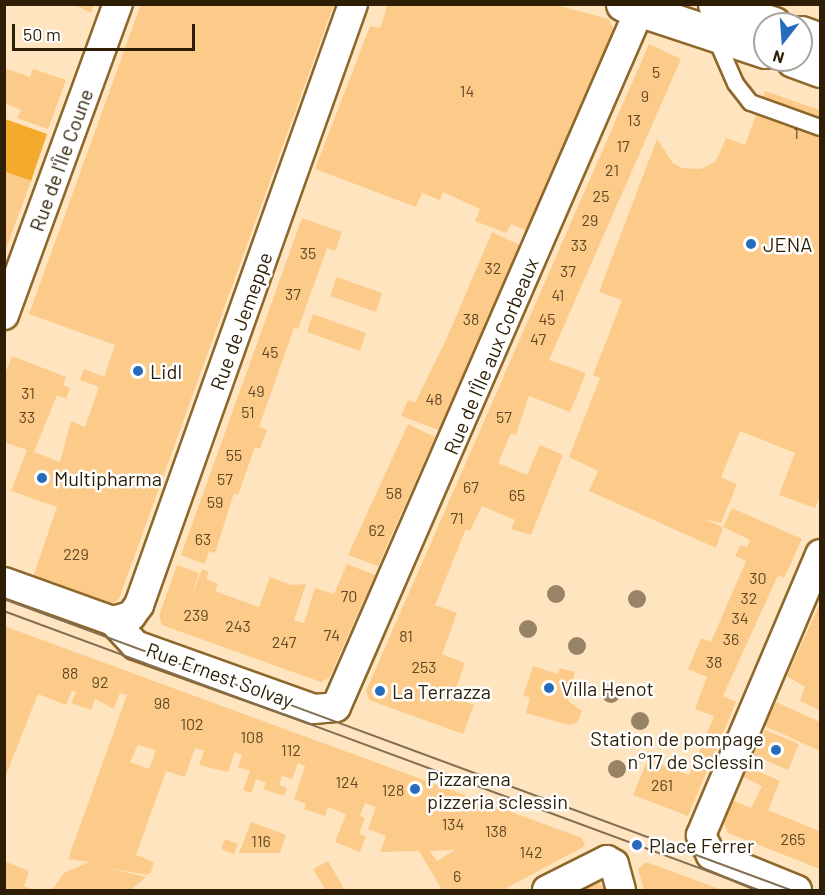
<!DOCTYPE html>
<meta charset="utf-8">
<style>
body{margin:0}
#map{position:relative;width:825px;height:895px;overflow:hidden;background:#ffe4c0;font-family:Barlow,sans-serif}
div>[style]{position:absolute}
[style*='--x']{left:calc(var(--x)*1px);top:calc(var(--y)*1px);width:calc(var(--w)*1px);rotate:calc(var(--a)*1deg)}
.green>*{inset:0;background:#f4aa2c}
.building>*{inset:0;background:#fccb89}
.roads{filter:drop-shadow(2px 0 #8e672b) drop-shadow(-2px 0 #8e672b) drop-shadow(0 2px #8e672b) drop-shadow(0 -2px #8e672b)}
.lane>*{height:15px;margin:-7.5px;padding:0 7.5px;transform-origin:7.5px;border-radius:7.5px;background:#fff}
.street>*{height:28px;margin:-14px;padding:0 14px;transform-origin:14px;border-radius:14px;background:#fff}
.secondary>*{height:33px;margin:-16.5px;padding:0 16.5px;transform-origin:16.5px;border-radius:16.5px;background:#fff}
.tram>*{height:1.5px;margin:-0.75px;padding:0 0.75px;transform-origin:0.75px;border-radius:0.75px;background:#836e51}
.trees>*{width:18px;height:18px;margin:-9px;border-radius:50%;background:#988367}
.dots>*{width:16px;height:16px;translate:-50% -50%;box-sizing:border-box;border:3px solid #fff;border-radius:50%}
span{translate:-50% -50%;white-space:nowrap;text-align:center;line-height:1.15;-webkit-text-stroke:5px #fff;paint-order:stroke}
.number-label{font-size:16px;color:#624926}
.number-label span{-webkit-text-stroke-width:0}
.street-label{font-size:20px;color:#2e1e05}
.poi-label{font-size:20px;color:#2e1e05}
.left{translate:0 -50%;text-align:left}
.right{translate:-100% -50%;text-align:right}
.frame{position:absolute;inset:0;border:6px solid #2e1e05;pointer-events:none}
.north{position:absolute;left:753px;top:12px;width:60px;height:60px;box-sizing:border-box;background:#fff;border:2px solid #aba59b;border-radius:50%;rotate:197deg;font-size:16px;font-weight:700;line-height:24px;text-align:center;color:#2e1e05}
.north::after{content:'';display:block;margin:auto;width:21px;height:27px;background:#266bbc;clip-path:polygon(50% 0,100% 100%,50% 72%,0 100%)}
.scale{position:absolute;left:12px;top:24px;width:183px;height:27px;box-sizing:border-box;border:3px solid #2e1e05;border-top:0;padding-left:8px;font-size:18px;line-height:21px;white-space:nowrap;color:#2e1e05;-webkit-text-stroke:4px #fff;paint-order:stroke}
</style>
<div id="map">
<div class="green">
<div style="clip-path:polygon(5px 119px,47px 134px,31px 181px,5px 172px)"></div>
</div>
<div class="building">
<div style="clip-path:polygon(73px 4px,94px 4px,91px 13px)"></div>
<div style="clip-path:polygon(141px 4px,334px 4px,119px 599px,109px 606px,33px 577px,57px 507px,11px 491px,27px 450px,4px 442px,4px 376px,12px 356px,66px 377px,63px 385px,70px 388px,66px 399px,57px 395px,34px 452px,60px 462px,71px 421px,85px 427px,99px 387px,80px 380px,84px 369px,104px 377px,115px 345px,29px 314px)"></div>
<div style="clip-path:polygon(388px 4px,552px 4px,609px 19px,615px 32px,527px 231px,511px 224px,506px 233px,475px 221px,480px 209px,443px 192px,440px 200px,422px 193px,416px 207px,315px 169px,370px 26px,380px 28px)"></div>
<div style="clip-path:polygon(649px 44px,681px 59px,549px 360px,586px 373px,570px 412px,529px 396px,516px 435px,511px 433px,498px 463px,527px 475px,540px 445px,563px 455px,531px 535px,511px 529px,515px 520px,482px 506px,470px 531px,466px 529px,435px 605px,457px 613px,442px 654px,465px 663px,453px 697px,474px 705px,463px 734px,369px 700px,366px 691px)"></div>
<div style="clip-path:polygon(4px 68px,30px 77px,33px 69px,66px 80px,48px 129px,17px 118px,21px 110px,4px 103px)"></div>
<div style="clip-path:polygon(765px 91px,820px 110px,820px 495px,815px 508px,779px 495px,795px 453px,740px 431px,721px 477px,737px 484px,721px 523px,703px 519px,723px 527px,732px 508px,802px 539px,784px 578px,778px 575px,723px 696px,736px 702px,688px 816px,633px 795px,648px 759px,689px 775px,714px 716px,695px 709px,707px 677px,688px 669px,701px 638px,711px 642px,746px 561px,735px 556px,741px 545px,747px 547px,750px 540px,723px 527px,716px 548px,589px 491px,598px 471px,569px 457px,600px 378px,593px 375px,622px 300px,599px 292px,657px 139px,673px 163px,682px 168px,701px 169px,716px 161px,726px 138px,745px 145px)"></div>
<div style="clip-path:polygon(4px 172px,31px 181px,5px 252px,4px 252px)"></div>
<div style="clip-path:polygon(302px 218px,342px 232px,335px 251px,327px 248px,298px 329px,294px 328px,259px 427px,267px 430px,260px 449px,255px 447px,238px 495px,234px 493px,215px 553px,209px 551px,205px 564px,181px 555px)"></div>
<div style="clip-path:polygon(492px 232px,520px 245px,439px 430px,401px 416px,408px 400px,415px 403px,446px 340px)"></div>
<div style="clip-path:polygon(337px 277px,382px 293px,376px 312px,330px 296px)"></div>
<div style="clip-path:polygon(313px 314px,366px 333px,360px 351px,307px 332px)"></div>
<div style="clip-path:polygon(408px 424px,435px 437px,378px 566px,348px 555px)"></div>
<div style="clip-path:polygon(347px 564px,375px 575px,329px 678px,321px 682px,162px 625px,159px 616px,177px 565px,199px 573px,191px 598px,202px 569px,209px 572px,206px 579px,218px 584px,215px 591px,259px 607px,270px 577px,291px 585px,306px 584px,294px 620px,304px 623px,315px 588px,334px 594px)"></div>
<div style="clip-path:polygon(820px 603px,820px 710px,800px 701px,805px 687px,787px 676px)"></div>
<div style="clip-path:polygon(evenodd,4px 626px,582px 838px,585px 846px,503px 890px,442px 890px,419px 851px,380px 852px,386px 836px,368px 829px,376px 807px,365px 803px,360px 816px,365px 818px,359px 834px,366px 836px,360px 852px,335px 842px,346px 814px,328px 807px,325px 816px,304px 809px,306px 804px,294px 799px,305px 766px,298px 763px,292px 779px,282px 776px,279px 785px,287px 788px,284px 796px,263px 789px,266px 783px,256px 779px,251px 793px,243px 790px,250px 771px,238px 767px,242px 755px,235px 752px,228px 772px,199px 765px,204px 751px,195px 748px,185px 777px,166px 771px,136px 855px,154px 862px,151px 872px,147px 875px,108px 868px,146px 877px,131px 890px,52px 890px,64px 873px,89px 862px,68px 859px,127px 695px,120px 693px,114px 709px,95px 699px,91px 710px,71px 703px,76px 692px,72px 691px,66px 705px,38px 694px,4px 780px,4px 626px,138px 745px,156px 750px,149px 769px,130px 762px,138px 745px,4px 626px,455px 850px,437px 861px,430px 851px,455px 850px)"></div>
<div style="clip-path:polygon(533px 666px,558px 674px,560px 668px,575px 672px,568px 701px,582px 711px,577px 723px,569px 725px,526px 713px,530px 697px,523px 696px)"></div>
<div style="clip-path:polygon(776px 702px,820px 722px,820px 751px,765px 726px)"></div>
<div style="clip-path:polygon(765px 730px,799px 744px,788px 770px,753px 755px)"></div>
<div style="clip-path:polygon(748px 767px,780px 781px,768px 810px,819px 831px,820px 827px,820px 869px,728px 833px,724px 824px,732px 800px,751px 808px,762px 786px,743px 777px)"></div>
<div style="clip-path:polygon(251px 822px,286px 835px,280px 853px,239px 853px)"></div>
<div style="clip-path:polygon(225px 839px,238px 844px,234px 854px,221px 849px)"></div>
<div style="clip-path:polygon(4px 861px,29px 871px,24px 886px,34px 890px,4px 890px)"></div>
<div style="clip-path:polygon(328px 861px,345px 890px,326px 890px,313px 869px)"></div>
<div style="clip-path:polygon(646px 862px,698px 881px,722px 890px,644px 890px,638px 869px)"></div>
<div style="clip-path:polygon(597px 881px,606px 890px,583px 890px)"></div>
</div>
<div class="roads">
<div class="lane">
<div style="--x:715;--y:37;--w:50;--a:66.5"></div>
<div style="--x:735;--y:83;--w:24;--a:52"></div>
<div style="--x:750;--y:102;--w:74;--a:19.7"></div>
</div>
<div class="street">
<div style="--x:4;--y:315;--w:331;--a:-69.9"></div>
<div style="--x:4;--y:582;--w:116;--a:19.7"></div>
<div style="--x:113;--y:621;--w:33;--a:47"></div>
<div style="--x:135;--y:645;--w:190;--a:19.7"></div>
<div style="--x:314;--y:709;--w:22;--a:-5"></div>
<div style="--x:336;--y:707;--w:761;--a:-66.47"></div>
<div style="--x:113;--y:621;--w:19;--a:-16"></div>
<div style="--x:131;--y:616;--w:14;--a:-54"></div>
<div style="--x:139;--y:605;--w:638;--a:-70.4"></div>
<div style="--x:547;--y:890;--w:67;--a:-26.6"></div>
<div style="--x:607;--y:860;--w:8;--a:30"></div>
<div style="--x:614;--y:864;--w:27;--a:75"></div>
<div style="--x:797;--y:890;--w:93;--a:-157.9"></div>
<div style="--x:711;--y:855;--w:22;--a:-117"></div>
<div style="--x:701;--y:835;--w:305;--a:-67"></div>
</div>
<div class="secondary">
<div style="--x:623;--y:4;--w:150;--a:18.3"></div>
<div style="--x:715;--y:4;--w:62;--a:18.7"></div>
<div style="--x:801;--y:33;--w:20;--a:20"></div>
<div style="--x:793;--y:60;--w:29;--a:20"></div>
</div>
</div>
<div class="tram">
<div style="--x:4;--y:599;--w:839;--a:20.29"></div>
<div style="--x:4;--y:611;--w:805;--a:20.28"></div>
</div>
<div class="trees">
<div style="left:556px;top:594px"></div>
<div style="left:637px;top:599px"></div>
<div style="left:528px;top:629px"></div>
<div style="left:577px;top:646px"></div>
<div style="left:611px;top:694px"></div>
<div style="left:640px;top:721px"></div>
<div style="left:617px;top:769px"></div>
</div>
<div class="dots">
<div style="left:751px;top:244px;background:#266bbc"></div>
<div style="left:138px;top:371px;background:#266bbc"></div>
<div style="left:42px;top:478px;background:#266bbc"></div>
<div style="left:549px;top:688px;background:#266bbc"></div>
<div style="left:380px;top:691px;background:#266bbc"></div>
<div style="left:776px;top:750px;background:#266bbc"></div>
<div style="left:415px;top:789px;background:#266bbc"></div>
<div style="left:637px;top:845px;background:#266bbc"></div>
</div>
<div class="number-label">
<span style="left:656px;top:72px">5</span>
<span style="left:467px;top:91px">14</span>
<span style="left:645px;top:96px">9</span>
<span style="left:634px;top:120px">13</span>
<span style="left:796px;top:133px">1</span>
<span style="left:623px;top:146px">17</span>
<span style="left:612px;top:170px">21</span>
<span style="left:601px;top:196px">25</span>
<span style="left:590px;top:220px">29</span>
<span style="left:579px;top:245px">33</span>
<span style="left:308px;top:253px">35</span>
<span style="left:493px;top:268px">32</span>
<span style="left:568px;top:271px">37</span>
<span style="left:293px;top:294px">37</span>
<span style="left:558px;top:295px">41</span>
<span style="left:471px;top:319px">38</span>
<span style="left:547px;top:319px">45</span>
<span style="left:538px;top:339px">47</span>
<span style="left:270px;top:352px">45</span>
<span style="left:256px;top:391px">49</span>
<span style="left:28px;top:393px">31</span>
<span style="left:434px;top:399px">48</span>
<span style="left:248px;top:412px">51</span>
<span style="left:27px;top:417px">33</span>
<span style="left:504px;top:417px">57</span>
<span style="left:234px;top:455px">55</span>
<span style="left:225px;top:479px">57</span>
<span style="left:471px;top:487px">67</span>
<span style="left:394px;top:493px">58</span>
<span style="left:517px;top:495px">65</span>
<span style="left:215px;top:502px">59</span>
<span style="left:457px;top:518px">71</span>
<span style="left:377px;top:530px">62</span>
<span style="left:203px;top:539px">63</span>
<span style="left:76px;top:554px">229</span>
<span style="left:758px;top:578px">30</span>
<span style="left:349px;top:596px">70</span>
<span style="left:749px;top:598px">32</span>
<span style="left:196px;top:615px">239</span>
<span style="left:740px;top:618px">34</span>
<span style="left:238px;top:626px">243</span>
<span style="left:332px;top:635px">74</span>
<span style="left:406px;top:636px">81</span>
<span style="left:731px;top:639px">36</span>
<span style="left:284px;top:642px">247</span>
<span style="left:714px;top:662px">38</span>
<span style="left:424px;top:667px">253</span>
<span style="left:70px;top:673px">88</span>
<span style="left:100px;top:682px">92</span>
<span style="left:162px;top:703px">98</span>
<span style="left:192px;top:724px">102</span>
<span style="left:252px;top:737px">108</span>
<span style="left:291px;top:750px">112</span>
<span style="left:347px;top:782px">124</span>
<span style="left:662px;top:785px">261</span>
<span style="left:393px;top:790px">128</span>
<span style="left:453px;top:824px">134</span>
<span style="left:496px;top:831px">138</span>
<span style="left:793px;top:839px">265</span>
<span style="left:261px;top:841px">116</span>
<span style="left:531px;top:852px">142</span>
<span style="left:457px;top:876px">6</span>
</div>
<div class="street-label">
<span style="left:61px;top:160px;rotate:-70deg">Rue de l'Île Coune</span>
<span style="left:241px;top:321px;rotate:-70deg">Rue de Jemeppe</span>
<span style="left:491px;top:356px;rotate:-67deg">Rue de l'Île aux Corbeaux</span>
<span style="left:220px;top:675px;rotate:20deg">Rue Ernest Solvay</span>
</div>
<div class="poi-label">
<span class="left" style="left:763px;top:244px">JENA</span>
<span class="left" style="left:150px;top:371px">Lidl</span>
<span class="left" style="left:54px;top:478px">Multipharma</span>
<span class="left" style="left:561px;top:688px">Villa Henot</span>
<span class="left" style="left:392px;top:691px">La Terrazza</span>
<span class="right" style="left:764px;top:750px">Station de pompage<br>n°17 de Sclessin</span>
<span class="left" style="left:427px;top:790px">Pizzarena<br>pizzeria sclessin</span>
<span class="left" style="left:649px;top:845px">Place Ferrer</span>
</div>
<div class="frame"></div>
<div class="north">N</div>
<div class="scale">50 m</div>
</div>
